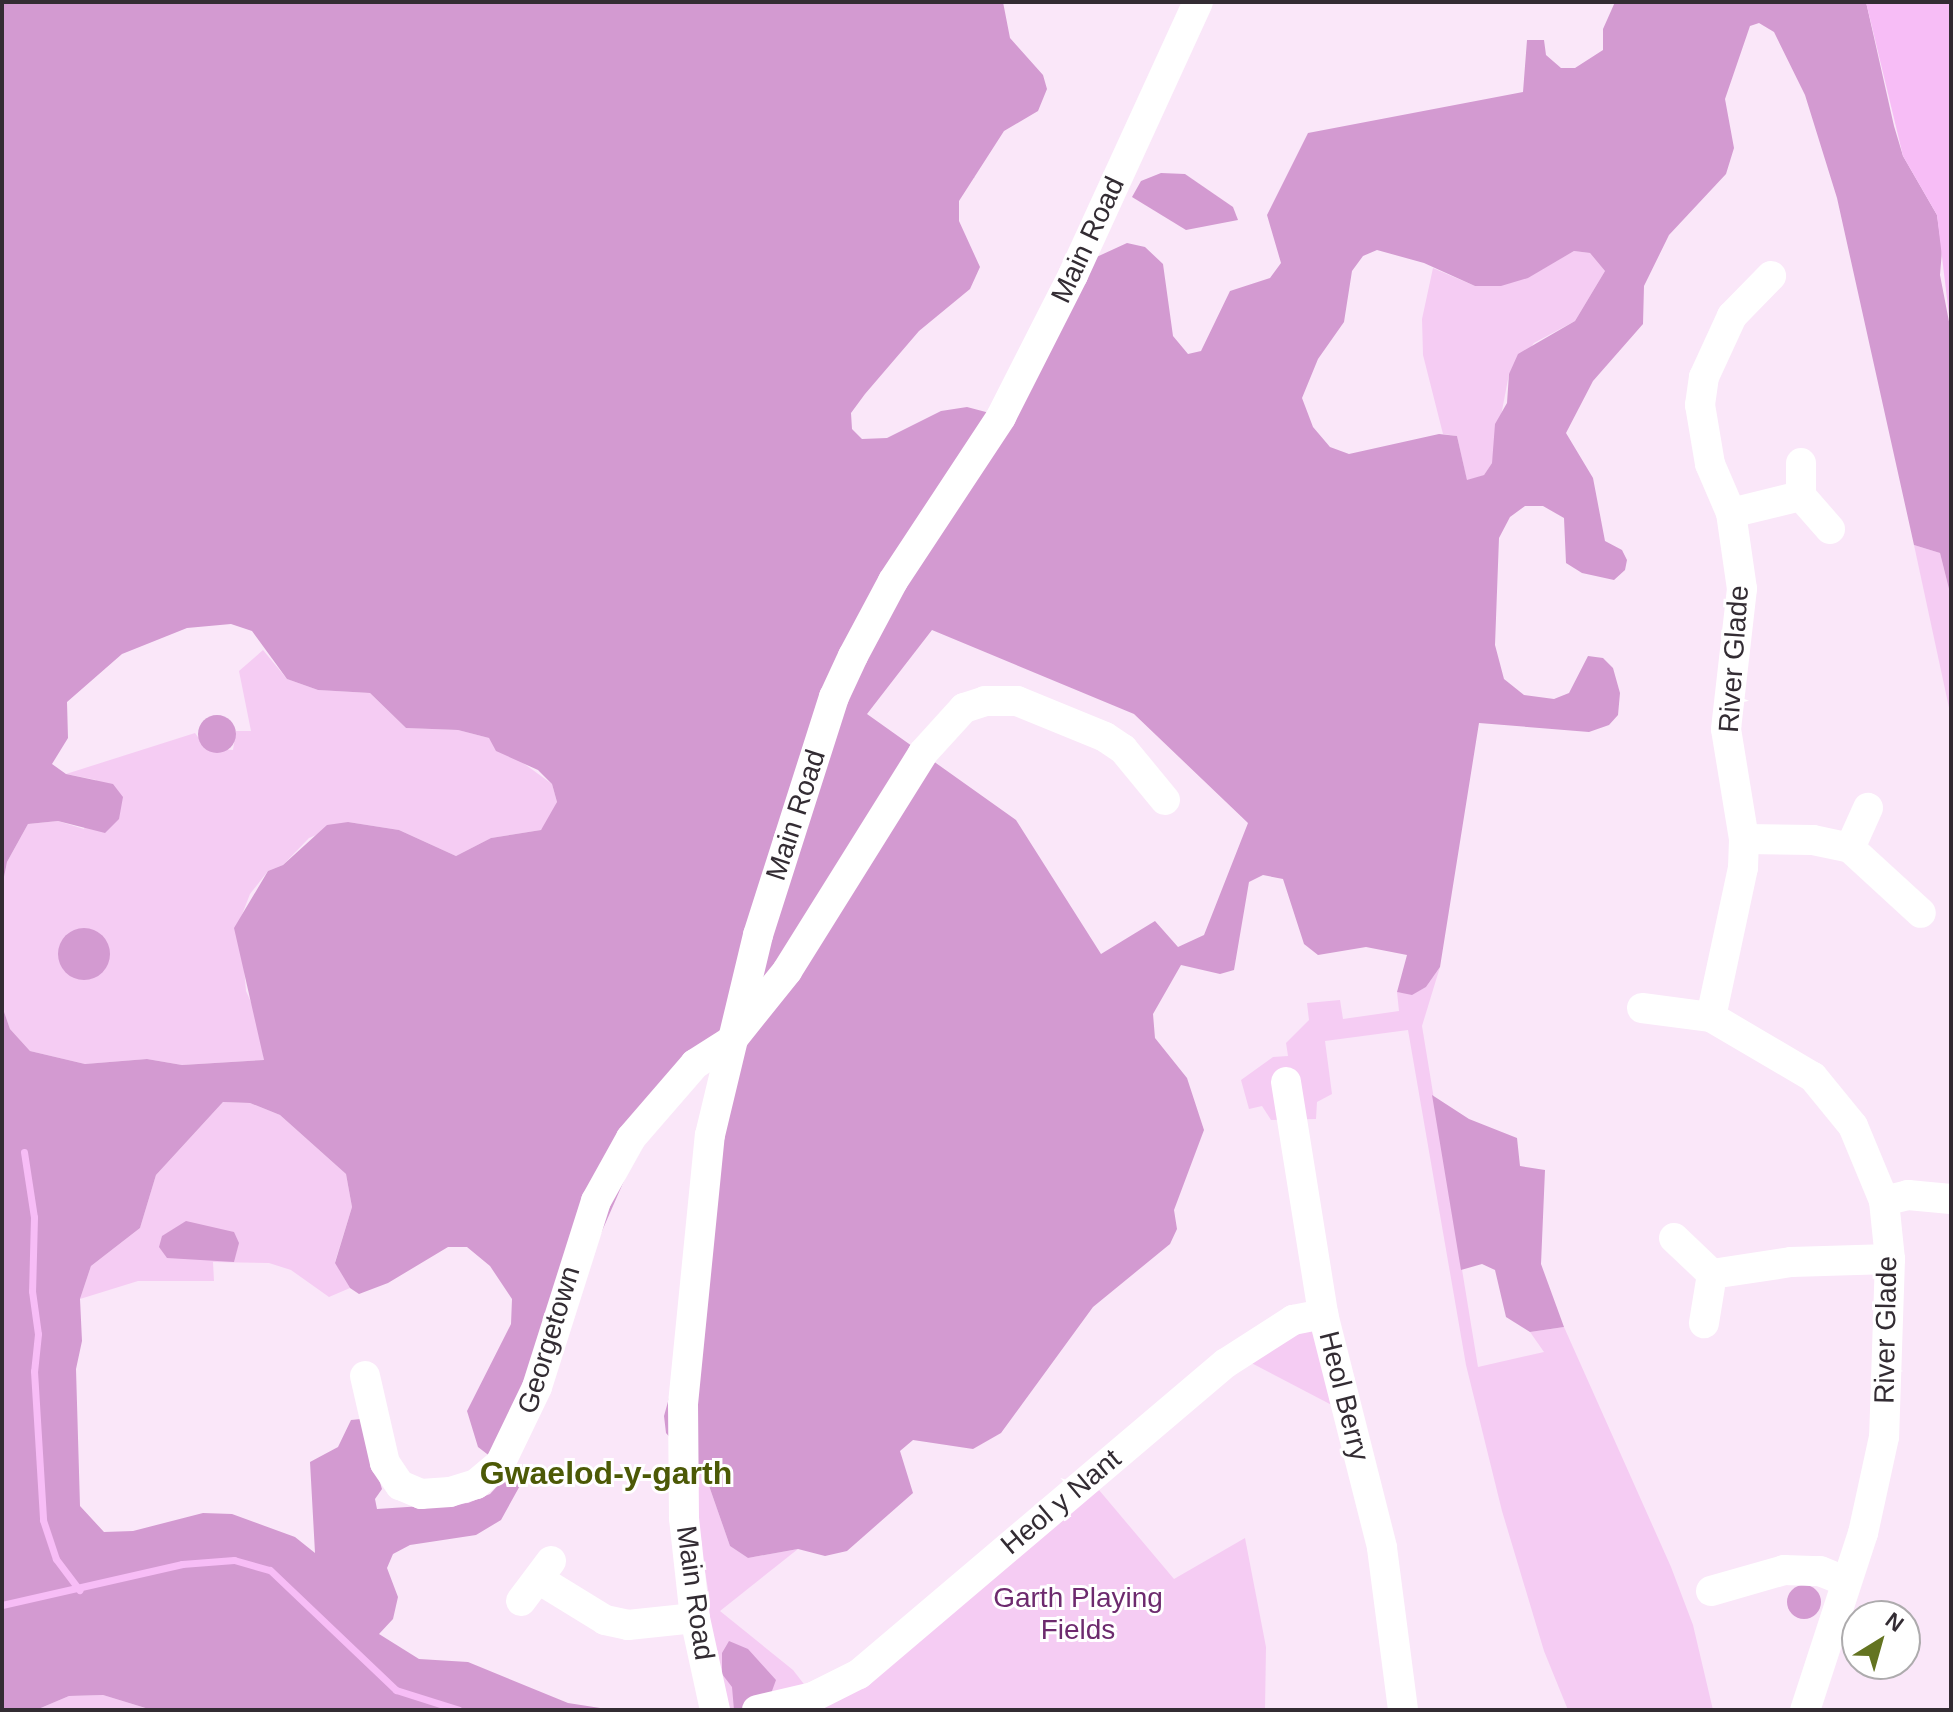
<!DOCTYPE html>
<style>
body{margin:0}
#map{position:relative;width:1953px;height:1712px;overflow:hidden;background:#fae7f9;font-family:Helvetica,sans-serif}
div>[style]{position:absolute}
[style*='--x']{left:calc(var(--x)*1px);top:calc(var(--y)*1px);width:calc(var(--w)*1px);rotate:calc(var(--a)*1deg)}
.green>*{inset:0;background:#f5ccf3}
.forest>*{inset:0;background:#d39ad1}
.round{border-radius:50%}
.water>*{inset:0;background:#f7bdf6}
.stream>*{height:7px;margin:-3.5px;padding:0 3.5px;transform-origin:3.5px;border-radius:3.5px;background:#f7bdf6}
.street>*{height:30px;margin:-15px;padding:0 15px;transform-origin:15px;border-radius:15px;background:#fff}
span{translate:-50% -50%;white-space:nowrap;text-align:center;line-height:1.15;-webkit-text-stroke:6px #fff;paint-order:stroke}
.street-label{font-size:28px;color:#332c33}
.park-label{font-size:28px;color:#6d2a6e}
.quarter-label{font-size:32px;color:#4c5906;font-weight:700}
.frame{position:absolute;inset:0;border:4px solid #332c33;pointer-events:none}
.north{position:absolute;left:1841px;top:1600px;width:80px;height:80px;box-sizing:border-box;background:#fff;border:2px solid #adabad;border-radius:50%;rotate:37deg;font-size:22px;font-weight:700;line-height:32px;text-align:center;color:#332c33}
.north::after{content:'';display:block;margin:auto;width:28px;height:36px;background:#647421;clip-path:polygon(50% 0,100% 100%,50% 72%,0 100%)}
</style>
<div id="map">
<div class="green">
<div style="clip-path:polygon(1574px 251px,1590px 253px,1605px 271px,1575px 321px,1534px 343px,1509px 374px,1492px 463px,1484px 475px,1467px 481px,1457px 436px,1443px 434px,1423px 355px,1422px 319px,1433px 268px,1475px 286px,1527px 278px)"></div>
<div style="clip-path:polygon(1914px 545px,1940px 553px,1951px 597px,1951px 717px)"></div>
<div style="clip-path:polygon(263px 650px,287px 679px,318px 690px,370px 693px,406px 728px,458px 730px,489px 738px,552px 784px,557px 802px,551px 817px,541px 830px,491px 838px,456px 856px,399px 830px,348px 822px,309px 838px,283px 865px,268px 871px,250px 894px,240px 920px,246px 991px,258px 1018px,264px 1060px,182px 1065px,147px 1059px,85px 1064px,30px 1051px,10px 1029px,2px 1006px,2px 887px,7px 862px,28px 824px,58px 821px,84px 829px,96px 780px,66px 774px,195px 733px,206px 748px,233px 750px,236px 731px,251px 731px,239px 671px)"></div>
<div style="clip-path:polygon(1440px 967px,1422px 1026px,1478px 1367px,1544px 1352px,1530px 1332px,1564px 1327px,1671px 1567px,1693px 1625px,1713px 1710px,1568px 1710px,1544px 1651px,1502px 1511px,1466px 1365px,1408px 1030px,1325px 1041px,1332px 1094px,1317px 1102px,1316px 1119px,1271px 1120px,1262px 1106px,1249px 1109px,1241px 1080px,1273px 1057px,1288px 1056px,1286px 1043px,1309px 1020px,1307px 1003px,1340px 1000px,1343px 1019px,1399px 1011px,1397px 992px,1412px 994px,1426px 987px)"></div>
<div style="clip-path:polygon(223px 1102px,250px 1103px,280px 1115px,346px 1174px,352px 1207px,335px 1262px,350px 1288px,329px 1297px,291px 1270px,269px 1263px,213px 1262px,214px 1281px,138px 1281px,80px 1299px,91px 1266px,140px 1228px,156px 1175px)"></div>
<div style="clip-path:polygon(1323px 1314px,1347px 1413px,1236px 1355px)"></div>
<div style="clip-path:polygon(696px 1465px,707px 1480px,730px 1546px,748px 1558px,798px 1549px,720px 1611px,793px 1670px,814px 1697px,1099px 1490px,1174px 1579px,1245px 1538px,1266px 1647px,1265px 1710px,715px 1710px,693px 1601px,710px 1602px,697px 1521px)"></div>
<div style="clip-path:polygon(103px 1695px,152px 1710px,36px 1710px,69px 1696px)"></div>
</div>
<div class="forest">
<div style="clip-path:polygon(evenodd,2px 2px,1003px 2px,1010px 38px,1043px 75px,1047px 89px,1038px 111px,1004px 131px,959px 201px,959px 221px,980px 267px,970px 289px,919px 331px,865px 394px,851px 413px,852px 429px,862px 439px,887px 438px,941px 411px,967px 407px,1001px 416px,1077px 266px,1127px 243px,1145px 247px,1163px 264px,1173px 336px,1188px 354px,1201px 351px,1230px 291px,1270px 278px,1281px 263px,1267px 215px,1308px 133px,1523px 92px,1527px 40px,1544px 40px,1546px 55px,1561px 68px,1575px 68px,1603px 50px,1603px 29px,1615px 2px,1866px 2px,1894px 126px,1903px 156px,1937px 215px,1942px 250px,1940px 275px,1951px 332px,1951px 597px,1940px 553px,1914px 545px,1837px 198px,1805px 95px,1774px 32px,1759px 23px,1750px 26px,1725px 99px,1734px 148px,1726px 174px,1669px 235px,1644px 286px,1643px 324px,1593px 381px,1566px 433px,1593px 478px,1605px 541px,1622px 550px,1627px 560px,1625px 570px,1614px 580px,1582px 573px,1566px 563px,1564px 518px,1543px 506px,1525px 506px,1510px 517px,1499px 538px,1495px 645px,1504px 679px,1524px 695px,1554px 699px,1569px 693px,1588px 656px,1603px 658px,1613px 668px,1620px 693px,1618px 715px,1609px 725px,1589px 732px,1479px 723px,1440px 967px,1426px 987px,1412px 995px,1397px 992px,1407px 955px,1366px 947px,1318px 955px,1304px 944px,1283px 879px,1263px 875px,1249px 882px,1234px 970px,1220px 974px,1181px 965px,1153px 1014px,1155px 1038px,1187px 1078px,1204px 1130px,1174px 1210px,1177px 1229px,1170px 1244px,1093px 1307px,1001px 1433px,973px 1449px,913px 1440px,900px 1451px,913px 1493px,847px 1551px,825px 1556px,798px 1549px,748px 1558px,730px 1546px,707px 1480px,666px 1433px,664px 1416px,689px 1326px,731px 1044px,664px 1110px,627px 1174px,500px 1464px,478px 1447px,467px 1411px,511px 1324px,512px 1299px,490px 1266px,467px 1247px,448px 1247px,388px 1283px,359px 1294px,350px 1288px,335px 1263px,352px 1207px,346px 1174px,280px 1115px,250px 1103px,223px 1102px,156px 1175px,140px 1228px,91px 1266px,80px 1299px,82px 1341px,76px 1369px,80px 1506px,104px 1532px,133px 1531px,203px 1513px,232px 1514px,295px 1537px,315px 1553px,310px 1462px,338px 1447px,351px 1420px,361px 1419px,382px 1489px,375px 1499px,377px 1509px,468px 1503px,490px 1494px,518px 1464px,525px 1467px,522px 1482px,501px 1520px,476px 1535px,410px 1545px,393px 1554px,387px 1568px,398px 1597px,393px 1619px,379px 1634px,419px 1659px,468px 1662px,568px 1703px,613px 1710px,152px 1710px,103px 1695px,69px 1696px,36px 1710px,2px 1710px,2px 1006px,10px 1029px,30px 1051px,85px 1064px,147px 1059px,182px 1065px,264px 1060px,234px 928px,268px 871px,283px 865px,327px 825px,348px 822px,399px 830px,456px 856px,491px 838px,541px 830px,557px 802px,552px 784px,538px 770px,496px 751px,489px 738px,458px 730px,406px 728px,370px 693px,318px 690px,287px 679px,252px 631px,231px 624px,187px 628px,122px 654px,67px 702px,68px 738px,52px 764px,66px 774px,113px 784px,123px 797px,119px 819px,105px 833px,58px 821px,28px 824px,7px 862px,2px 887px,2px 2px,1377px 250px,1424px 263px,1475px 286px,1501px 286px,1528px 278px,1574px 251px,1590px 253px,1605px 271px,1575px 321px,1518px 354px,1509px 374px,1507px 403px,1495px 424px,1492px 463px,1484px 475px,1467px 480px,1457px 436px,1439px 434px,1349px 454px,1330px 447px,1313px 427px,1302px 398px,1318px 359px,1344px 322px,1352px 271px,1363px 256px,1377px 250px,2px 2px,932px 630px,1134px 714px,1248px 823px,1204px 935px,1178px 947px,1155px 921px,1101px 954px,1016px 820px,867px 714px,932px 630px)"></div>
<div style="clip-path:polygon(1161px 173px,1185px 174px,1233px 207px,1238px 220px,1186px 230px,1132px 197px,1141px 181px)"></div>
<div class="round" style="left:198px;top:715px;width:38px;height:38px"></div>
<div class="round" style="left:58px;top:928px;width:52px;height:52px"></div>
<div style="clip-path:polygon(1432px 1095px,1469px 1119px,1517px 1138px,1520px 1166px,1545px 1170px,1541px 1264px,1564px 1327px,1530px 1332px,1506px 1317px,1495px 1270px,1482px 1264px,1461px 1270px)"></div>
<div style="clip-path:polygon(186px 1221px,234px 1232px,239px 1243px,234px 1262px,167px 1258px,159px 1247px,162px 1236px)"></div>
<div class="round" style="left:1787px;top:1585px;width:34px;height:34px"></div>
<div style="clip-path:polygon(729px 1641px,748px 1649px,776px 1680px,765px 1710px,734px 1710px,732px 1687px,722px 1674px,722px 1653px)"></div>
</div>
<div class="water">
<div style="clip-path:polygon(1866px 2px,1951px 2px,1951px 332px,1937px 215px,1903px 156px)"></div>
</div>
<div class="stream">
<div style="--x:24;--y:1152;--w:66;--a:81.3"></div>
<div style="--x:34;--y:1217;--w:74;--a:91.5"></div>
<div style="--x:32;--y:1291;--w:43;--a:82.1"></div>
<div style="--x:38;--y:1334;--w:37;--a:96"></div>
<div style="--x:34;--y:1371;--w:149;--a:86.5"></div>
<div style="--x:43;--y:1520;--w:41;--a:71.6"></div>
<div style="--x:56;--y:1559;--w:39;--a:53"></div>
<div style="--x:2;--y:1605;--w:185;--a:-12.8"></div>
<div style="--x:182;--y:1564;--w:52;--a:-4.4"></div>
<div style="--x:234;--y:1560;--w:37;--a:16"></div>
<div style="--x:270;--y:1570;--w:174;--a:43.6"></div>
<div style="--x:396;--y:1690;--w:66;--a:17.6"></div>
</div>
<div class="street">
<div style="--x:1801;--y:496;--w:33;--a:-90"></div>
<div style="--x:1731;--y:513;--w:72;--a:-13.7"></div>
<div style="--x:1801;--y:496;--w:44;--a:48.7"></div>
<div style="--x:1744;--y:839;--w:69;--a:0.8"></div>
<div style="--x:1813;--y:840;--w:38;--a:12"></div>
<div style="--x:1850;--y:848;--w:96;--a:42.5"></div>
<div style="--x:1850;--y:848;--w:44;--a:-65.8"></div>
<div style="--x:1642;--y:1008;--w:70;--a:7.4"></div>
<div style="--x:1711;--y:1017;--w:118;--a:30.5"></div>
<div style="--x:1813;--y:1077;--w:63;--a:50.8"></div>
<div style="--x:1853;--y:1126;--w:81;--a:67.5"></div>
<div style="--x:1884;--y:1201;--w:58;--a:84.1"></div>
<div style="--x:1890;--y:1259;--w:178;--a:91.9"></div>
<div style="--x:1884;--y:1437;--w:98;--a:102.3"></div>
<div style="--x:1863;--y:1533;--w:186;--a:108.1"></div>
<div style="--x:1711;--y:1017;--w:152;--a:-77.9"></div>
<div style="--x:1743;--y:868;--w:29;--a:-88"></div>
<div style="--x:1744;--y:839;--w:111;--a:-99.3"></div>
<div style="--x:1726;--y:729;--w:141;--a:-83.5"></div>
<div style="--x:1742;--y:589;--w:77;--a:-98.2"></div>
<div style="--x:1731;--y:513;--w:53;--a:-113.2"></div>
<div style="--x:1710;--y:464;--w:60;--a:-99.6"></div>
<div style="--x:1700;--y:405;--w:28;--a:-82"></div>
<div style="--x:1704;--y:377;--w:67;--a:-65.3"></div>
<div style="--x:1732;--y:316;--w:56;--a:-45.7"></div>
<div style="--x:1286;--y:1082;--w:235;--a:80.9"></div>
<div style="--x:1323;--y:1314;--w:241;--a:75.8"></div>
<div style="--x:1382;--y:1548;--w:163;--a:82.6"></div>
<div style="--x:1884;--y:1201;--w:25;--a:-14"></div>
<div style="--x:1908;--y:1195;--w:43;--a:5.3"></div>
<div style="--x:1674;--y:1238;--w:52;--a:43.5"></div>
<div style="--x:1712;--y:1274;--w:50;--a:99.3"></div>
<div style="--x:1712;--y:1274;--w:80;--a:-8.6"></div>
<div style="--x:1791;--y:1262;--w:99;--a:-1.7"></div>
<div style="--x:365;--y:1376;--w:89;--a:77.1"></div>
<div style="--x:385;--y:1463;--w:27;--a:56"></div>
<div style="--x:400;--y:1485;--w:23;--a:23"></div>
<div style="--x:421;--y:1494;--w:29;--a:-4"></div>
<div style="--x:450;--y:1492;--w:27;--a:-17"></div>
<div style="--x:476;--y:1484;--w:31;--a:-40"></div>
<div style="--x:500;--y:1464;--w:85;--a:-64.3"></div>
<div style="--x:537;--y:1387;--w:195;--a:-72.4"></div>
<div style="--x:596;--y:1201;--w:72;--a:-60.9"></div>
<div style="--x:631;--y:1138;--w:98;--a:-49.1"></div>
<div style="--x:695;--y:1064;--w:43;--a:-32.6"></div>
<div style="--x:731;--y:1041;--w:90;--a:-51.3"></div>
<div style="--x:787;--y:971;--w:257;--a:-58"></div>
<div style="--x:923;--y:753;--w:61;--a:-47.7"></div>
<div style="--x:964;--y:708;--w:22;--a:-18"></div>
<div style="--x:985;--y:701;--w:32;--a:0"></div>
<div style="--x:1017;--y:701;--w:95;--a:22.2"></div>
<div style="--x:1105;--y:737;--w:22;--a:34"></div>
<div style="--x:1123;--y:749;--w:66;--a:50.5"></div>
<div style="--x:540;--y:1580;--w:76;--a:31.6"></div>
<div style="--x:605;--y:1620;--w:24;--a:12"></div>
<div style="--x:628;--y:1625;--w:67;--a:-6"></div>
<div style="--x:1711;--y:1591;--w:76;--a:-16"></div>
<div style="--x:1784;--y:1570;--w:36;--a:2"></div>
<div style="--x:1820;--y:1571;--w:27;--a:22"></div>
<div style="--x:521;--y:1601;--w:50;--a:-53.1"></div>
<div style="--x:715;--y:1710;--w:94;--a:-102.3"></div>
<div style="--x:695;--y:1618;--w:101;--a:-96.3"></div>
<div style="--x:684;--y:1518;--w:114;--a:-90.5"></div>
<div style="--x:683;--y:1404;--w:270;--a:-84.3"></div>
<div style="--x:710;--y:1135;--w:206;--a:-76.5"></div>
<div style="--x:758;--y:935;--w:250;--a:-72.3"></div>
<div style="--x:834;--y:697;--w:45;--a:-65.1"></div>
<div style="--x:853;--y:656;--w:85;--a:-61.9"></div>
<div style="--x:893;--y:581;--w:196;--a:-56.6"></div>
<div style="--x:1001;--y:417;--w:159;--a:-63.1"></div>
<div style="--x:1073;--y:275;--w:300;--a:-65.4"></div>
<div style="--x:757;--y:1710;--w:57;--a:-13.1"></div>
<div style="--x:813;--y:1697;--w:51;--a:-26.6"></div>
<div style="--x:859;--y:1674;--w:481;--a:-40.3"></div>
<div style="--x:1226;--y:1363;--w:80;--a:-32.7"></div>
<div style="--x:1293;--y:1320;--w:31;--a:-11"></div>
</div>
<div class="street-label">
<span style="left:1088px;top:240px;rotate:-65deg">Main Road</span>
<span style="left:1734px;top:659px;rotate:-86deg">River Glade</span>
<span style="left:796px;top:815px;rotate:-72deg">Main Road</span>
<span style="left:1886px;top:1330px;rotate:-89deg">River Glade</span>
<span style="left:549px;top:1340px;rotate:-73deg">Georgetown</span>
<span style="left:1344px;top:1396px;rotate:76deg">Heol Berry</span>
<span style="left:1061px;top:1502px;rotate:-40deg">Heol y Nant</span>
<span style="left:695px;top:1593px;rotate:82deg">Main Road</span>
</div>
<div class="park-label">
<span style="left:1078px;top:1614px">Garth Playing<br>Fields</span>
</div>
<div class="quarter-label">
<span style="left:606px;top:1473px">Gwaelod-y-garth</span>
</div>
<div class="frame"></div>
<div class="north">N</div>
</div>
